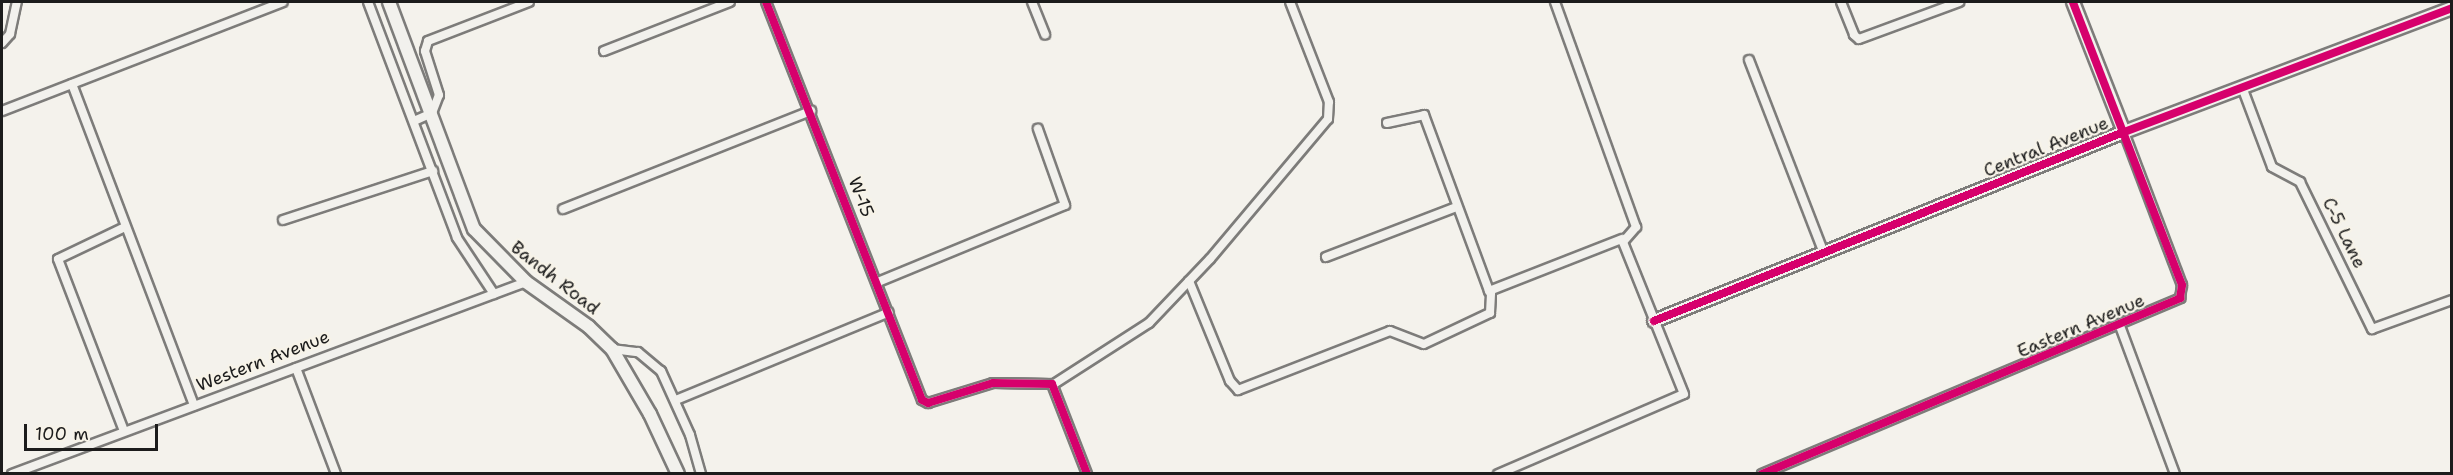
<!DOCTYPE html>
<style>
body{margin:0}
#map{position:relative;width:2453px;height:475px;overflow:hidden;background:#f4f2ec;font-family:"Shantell Sans",sans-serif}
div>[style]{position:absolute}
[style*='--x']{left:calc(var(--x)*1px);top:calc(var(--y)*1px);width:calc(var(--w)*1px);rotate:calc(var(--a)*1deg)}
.roads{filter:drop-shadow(2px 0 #7d7c7a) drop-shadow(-2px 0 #7d7c7a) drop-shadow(0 2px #7d7c7a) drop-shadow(0 -2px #7d7c7a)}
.street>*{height:8px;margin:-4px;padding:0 4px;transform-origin:4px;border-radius:4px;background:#f2f1ed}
.secondary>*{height:12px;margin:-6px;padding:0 6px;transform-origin:6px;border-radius:6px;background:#f2f1ed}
.cycleway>*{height:8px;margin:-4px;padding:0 4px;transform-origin:4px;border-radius:4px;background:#d6006c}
span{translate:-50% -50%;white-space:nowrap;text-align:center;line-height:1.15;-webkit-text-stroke:4.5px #f7f3e8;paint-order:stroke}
.street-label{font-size:18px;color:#1c1c1c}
.frame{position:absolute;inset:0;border:3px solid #1c1c1c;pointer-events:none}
.scale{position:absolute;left:24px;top:424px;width:134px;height:27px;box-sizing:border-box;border:3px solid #1c1c1c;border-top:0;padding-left:8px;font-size:18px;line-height:21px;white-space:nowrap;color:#1c1c1c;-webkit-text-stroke:4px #f7f3e8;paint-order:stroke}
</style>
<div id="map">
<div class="roads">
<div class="street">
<div style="--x:368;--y:2;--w:252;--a:69.3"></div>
<div style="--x:457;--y:238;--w:67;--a:56.5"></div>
<div style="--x:766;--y:2;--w:427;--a:68.6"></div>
<div style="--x:922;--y:400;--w:7;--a:27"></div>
<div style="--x:928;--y:403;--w:68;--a:-17.1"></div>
<div style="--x:993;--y:383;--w:59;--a:1"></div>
<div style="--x:1052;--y:384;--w:97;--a:68.7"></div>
<div style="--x:1032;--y:2;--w:35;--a:68"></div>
<div style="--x:1841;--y:2;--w:35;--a:68"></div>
<div style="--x:1854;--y:35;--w:6;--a:39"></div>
<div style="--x:1859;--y:39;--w:107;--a:-20.3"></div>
<div style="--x:2;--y:43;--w:12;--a:-48"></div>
<div style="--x:10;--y:34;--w:33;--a:-78"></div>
<div style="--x:604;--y:51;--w:135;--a:-21.3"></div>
<div style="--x:1749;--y:60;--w:205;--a:68.8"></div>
<div style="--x:72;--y:84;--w:344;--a:69.2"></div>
<div style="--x:2242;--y:87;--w:85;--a:69.4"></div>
<div style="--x:2272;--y:167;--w:32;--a:28"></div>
<div style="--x:2300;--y:182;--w:164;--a:63.9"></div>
<div style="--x:2372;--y:329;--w:85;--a:-19.9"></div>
<div style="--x:2;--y:111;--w:301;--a:-21.2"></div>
<div style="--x:414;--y:121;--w:20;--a:-24"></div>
<div style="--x:432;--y:113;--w:19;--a:-69"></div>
<div style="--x:439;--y:95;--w:46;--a:-107.7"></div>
<div style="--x:425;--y:51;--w:10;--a:-73"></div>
<div style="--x:428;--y:41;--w:108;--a:-21.1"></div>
<div style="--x:1387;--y:123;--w:38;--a:-12"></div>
<div style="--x:1424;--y:115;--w:188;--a:69.7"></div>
<div style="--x:1489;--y:291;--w:143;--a:-21.4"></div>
<div style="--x:563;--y:209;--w:267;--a:-21.6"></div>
<div style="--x:283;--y:220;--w:158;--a:-18.1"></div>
<div style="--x:1326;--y:257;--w:139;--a:-21"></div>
<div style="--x:1189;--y:281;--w:108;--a:67.7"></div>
<div style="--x:1230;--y:381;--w:12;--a:48"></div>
<div style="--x:1238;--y:390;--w:163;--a:-21.2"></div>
<div style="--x:1390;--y:331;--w:36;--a:21"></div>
<div style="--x:1424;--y:344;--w:73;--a:-25.2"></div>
<div style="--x:1490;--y:313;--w:22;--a:-87"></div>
<div style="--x:878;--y:282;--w:202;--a:-22.4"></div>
<div style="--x:1065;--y:205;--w:81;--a:-109.6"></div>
<div style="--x:2120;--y:326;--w:158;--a:69.6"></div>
<div style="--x:612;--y:349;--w:26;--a:7"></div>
<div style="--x:638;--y:352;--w:30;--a:40"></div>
<div style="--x:661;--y:371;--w:70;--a:65.6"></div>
<div style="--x:690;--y:435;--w:41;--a:74.2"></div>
<div style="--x:296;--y:368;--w:113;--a:69.3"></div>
<div style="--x:1054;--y:384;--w:113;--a:-32.7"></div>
<div style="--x:1149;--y:323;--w:88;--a:-46.4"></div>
<div style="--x:1210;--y:259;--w:183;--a:-49.9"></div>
<div style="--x:1328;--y:119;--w:17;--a:-87"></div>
<div style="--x:1329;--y:102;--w:107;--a:-111.3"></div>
<div style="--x:676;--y:400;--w:230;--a:-22.4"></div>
<div style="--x:124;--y:431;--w:184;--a:-111"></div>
<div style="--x:58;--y:259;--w:74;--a:-25.5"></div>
<div style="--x:12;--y:474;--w:549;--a:-20.48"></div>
<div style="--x:1498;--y:474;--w:202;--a:-23.3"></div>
<div style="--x:1684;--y:394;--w:164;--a:-111.9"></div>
<div style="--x:1623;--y:242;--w:20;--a:-49"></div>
<div style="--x:1636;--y:227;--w:239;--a:-109.8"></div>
<div style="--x:1762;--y:474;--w:454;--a:-22.8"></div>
<div style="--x:2180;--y:298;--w:13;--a:-81"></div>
<div style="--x:2182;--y:285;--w:164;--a:-110.8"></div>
</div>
<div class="secondary">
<div style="--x:389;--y:2;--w:242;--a:69.5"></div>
<div style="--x:474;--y:229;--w:74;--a:45.5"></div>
<div style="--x:526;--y:282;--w:77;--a:35.5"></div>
<div style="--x:589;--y:327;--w:32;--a:44"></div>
<div style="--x:612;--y:349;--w:75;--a:59.7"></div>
<div style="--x:650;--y:414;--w:66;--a:65"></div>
<div style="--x:2073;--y:2;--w:140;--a:68.6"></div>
<div style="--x:1654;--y:321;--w:507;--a:-21.91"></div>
<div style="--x:2124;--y:132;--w:351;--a:-20.7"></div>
</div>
</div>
<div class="cycleway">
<div style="--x:766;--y:2;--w:427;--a:68.6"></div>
<div style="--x:922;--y:400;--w:7;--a:27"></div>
<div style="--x:928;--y:403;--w:68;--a:-17.1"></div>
<div style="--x:993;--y:383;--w:59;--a:1"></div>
<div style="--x:1052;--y:384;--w:97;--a:68.7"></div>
<div style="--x:1654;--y:321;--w:507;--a:-21.91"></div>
<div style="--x:2124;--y:132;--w:351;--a:-20.7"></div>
<div style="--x:1762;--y:474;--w:454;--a:-22.8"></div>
<div style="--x:2180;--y:298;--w:13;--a:-81"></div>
<div style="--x:2182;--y:285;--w:303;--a:-111.1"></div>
</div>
<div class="street-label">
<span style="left:2046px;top:147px;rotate:-22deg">Central Avenue</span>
<span style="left:861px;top:197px;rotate:69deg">W-15</span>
<span style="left:2344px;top:233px;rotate:64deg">C-5 Lane</span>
<span style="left:555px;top:278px;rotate:38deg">Bandh Road</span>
<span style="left:2081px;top:326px;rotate:-23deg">Eastern Avenue</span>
<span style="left:263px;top:361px;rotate:-21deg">Western Avenue</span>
</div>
<div class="frame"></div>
<div class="scale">100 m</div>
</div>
